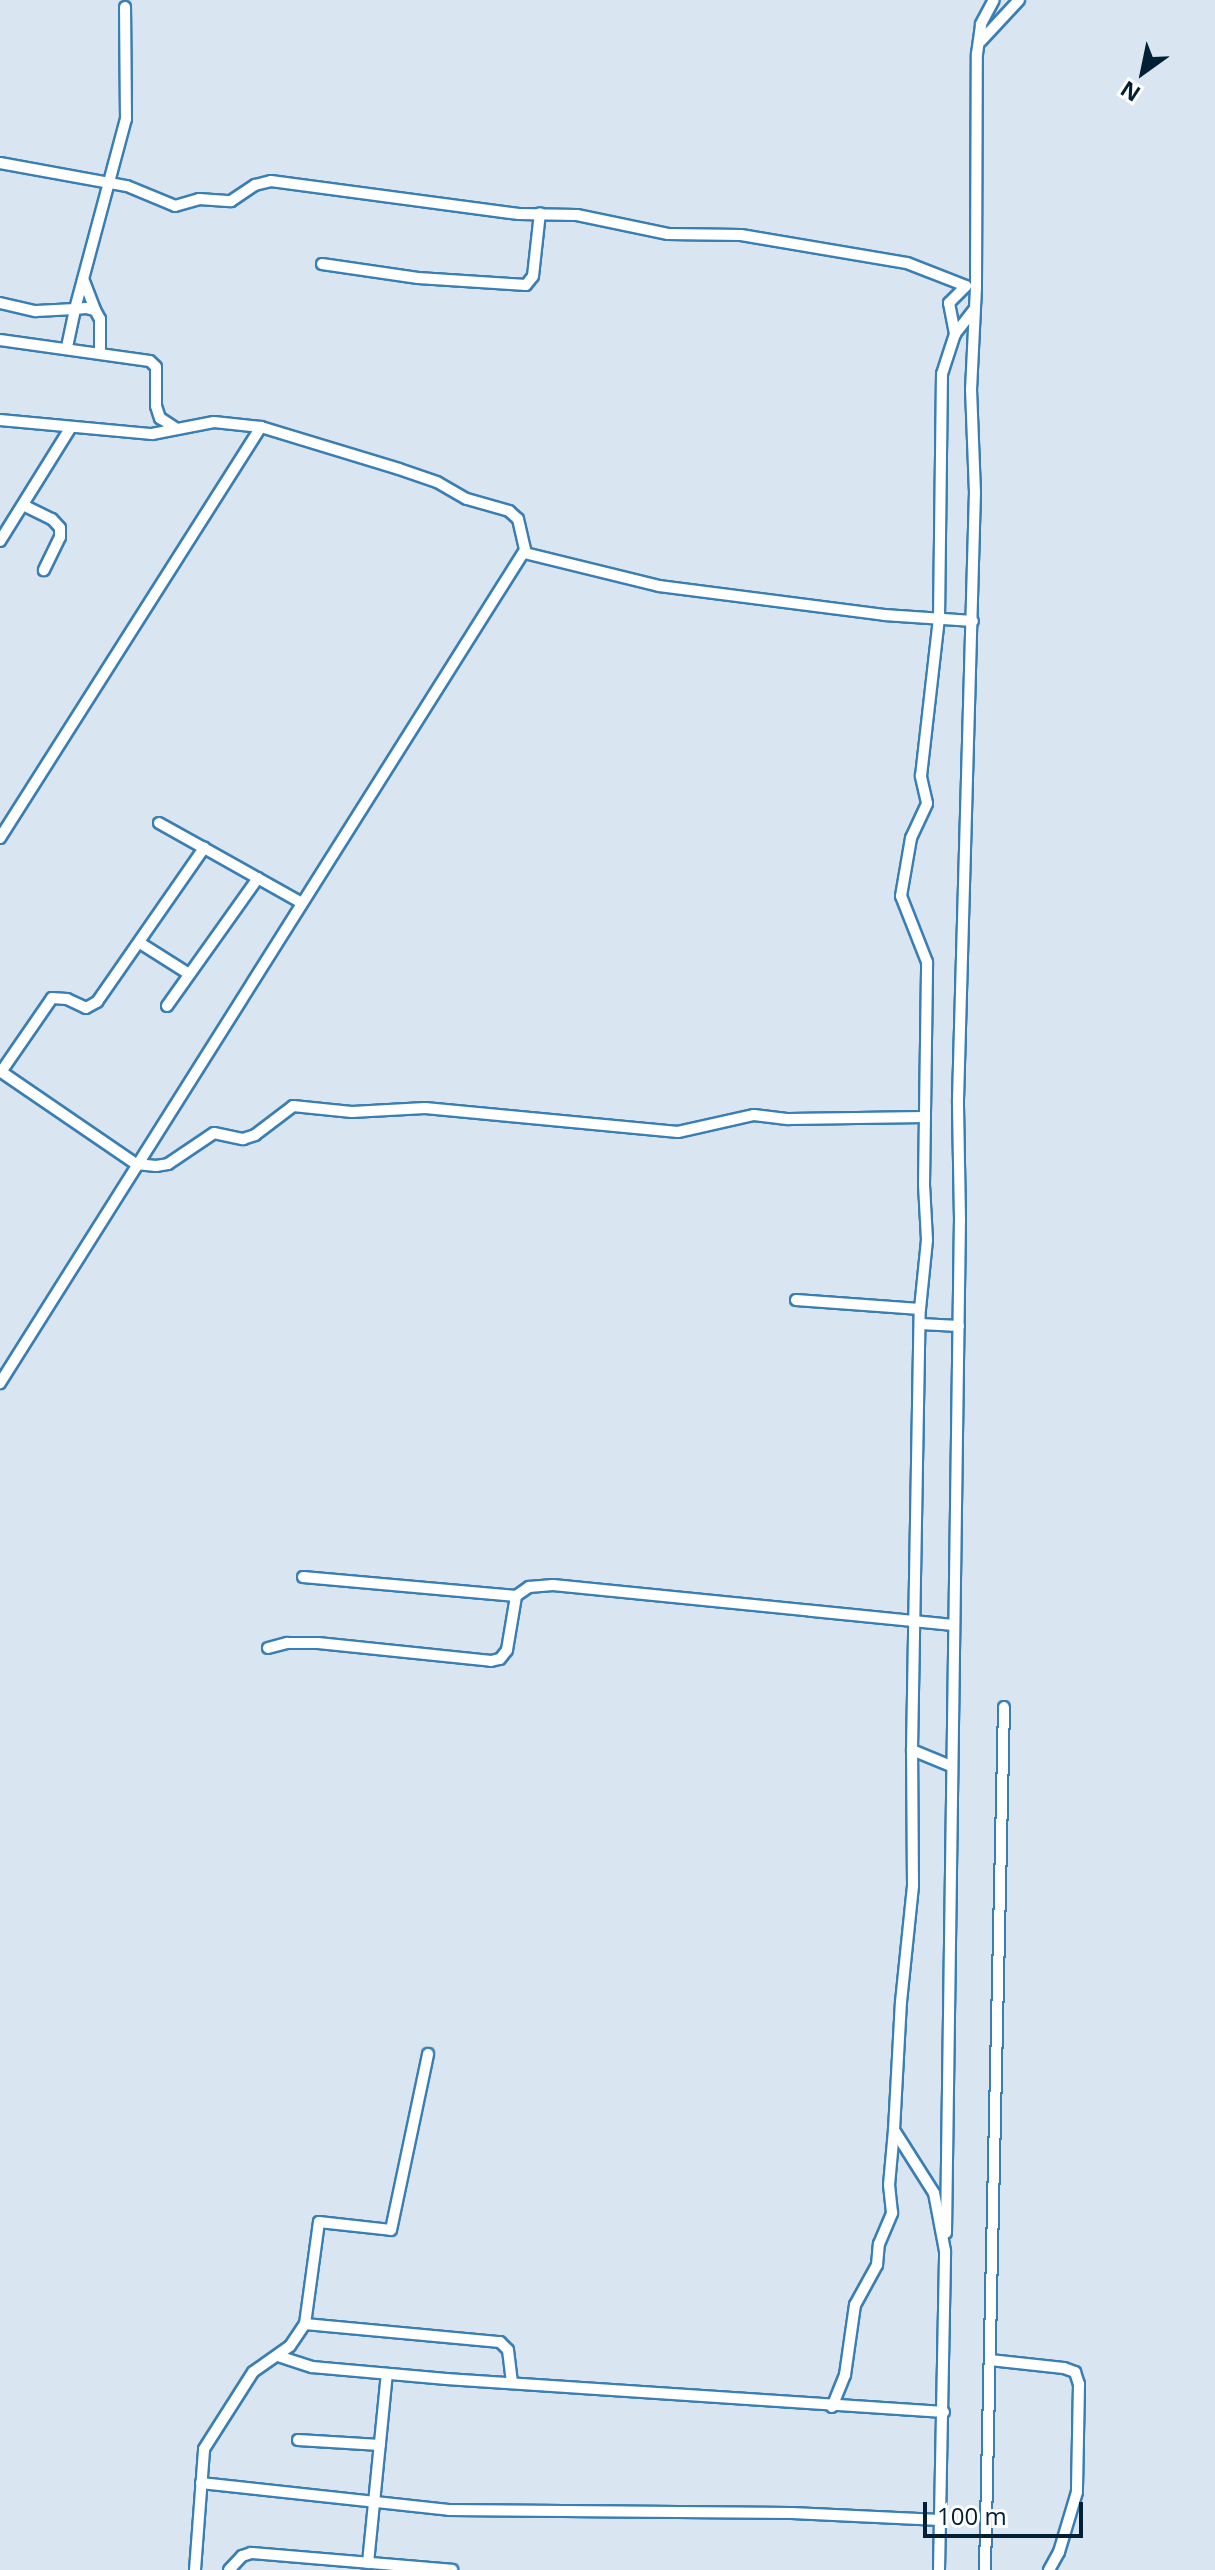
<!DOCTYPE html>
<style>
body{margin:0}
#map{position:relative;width:1215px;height:2570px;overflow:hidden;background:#d9e6f2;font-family:"Open Sans",sans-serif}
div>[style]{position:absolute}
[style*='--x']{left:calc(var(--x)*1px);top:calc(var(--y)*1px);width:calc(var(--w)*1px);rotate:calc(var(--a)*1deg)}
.roads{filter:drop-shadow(2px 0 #397fb4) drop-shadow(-2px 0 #397fb4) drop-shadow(0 2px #397fb4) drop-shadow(0 -2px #397fb4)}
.minor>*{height:10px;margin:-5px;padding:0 5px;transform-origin:5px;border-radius:5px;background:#fff}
span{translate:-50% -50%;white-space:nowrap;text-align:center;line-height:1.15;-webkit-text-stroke:7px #fff;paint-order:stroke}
.north{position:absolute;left:1103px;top:32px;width:80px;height:80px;-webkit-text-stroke:6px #fff;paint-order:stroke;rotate:213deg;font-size:22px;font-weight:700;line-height:32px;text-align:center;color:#022035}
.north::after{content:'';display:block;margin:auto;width:28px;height:36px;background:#022035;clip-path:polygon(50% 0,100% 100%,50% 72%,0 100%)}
.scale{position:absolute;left:923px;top:2502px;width:160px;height:36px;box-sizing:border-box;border:4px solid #022035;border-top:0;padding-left:10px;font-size:24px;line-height:28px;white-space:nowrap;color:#022035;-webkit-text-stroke:6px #fff;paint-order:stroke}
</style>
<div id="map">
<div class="roads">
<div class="minor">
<div style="--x:981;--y:41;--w:56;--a:-47.2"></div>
<div style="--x:0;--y:163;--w:129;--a:10.3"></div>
<div style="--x:127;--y:186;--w:52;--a:22.6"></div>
<div style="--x:175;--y:206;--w:25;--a:-16"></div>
<div style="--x:199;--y:199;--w:32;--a:4"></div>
<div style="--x:231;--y:201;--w:29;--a:-34"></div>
<div style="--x:255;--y:185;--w:16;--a:-14"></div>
<div style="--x:271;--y:181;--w:250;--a:7.6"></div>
<div style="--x:519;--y:214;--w:58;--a:1"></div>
<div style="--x:577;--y:215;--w:93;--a:11.8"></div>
<div style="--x:668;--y:234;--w:73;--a:0.8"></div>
<div style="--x:741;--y:235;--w:168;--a:9.6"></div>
<div style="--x:907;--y:263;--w:63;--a:21.3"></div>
<div style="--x:966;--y:286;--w:24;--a:135"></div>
<div style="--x:949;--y:303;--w:32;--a:79"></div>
<div style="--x:322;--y:264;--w:97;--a:8.3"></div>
<div style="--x:418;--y:278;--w:108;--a:3.7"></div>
<div style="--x:526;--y:285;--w:11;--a:-52"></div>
<div style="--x:533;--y:276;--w:63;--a:-83.7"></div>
<div style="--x:84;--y:281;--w:31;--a:69"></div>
<div style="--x:0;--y:303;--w:37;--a:13"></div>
<div style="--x:36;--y:311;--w:39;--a:-3"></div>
<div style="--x:75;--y:309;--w:197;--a:-75"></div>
<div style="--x:126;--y:119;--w:112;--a:-90.5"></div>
<div style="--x:0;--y:340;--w:151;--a:8"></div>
<div style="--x:150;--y:361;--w:8;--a:45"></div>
<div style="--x:156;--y:367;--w:39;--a:90"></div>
<div style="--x:156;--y:406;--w:13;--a:72"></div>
<div style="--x:160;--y:418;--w:20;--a:33"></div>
<div style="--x:67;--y:347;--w:39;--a:-78"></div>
<div style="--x:75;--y:309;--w:11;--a:-5"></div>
<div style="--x:86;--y:308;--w:9;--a:13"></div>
<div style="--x:95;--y:310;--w:10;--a:61"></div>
<div style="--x:100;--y:319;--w:33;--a:90"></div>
<div style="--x:0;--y:420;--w:153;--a:5.3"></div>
<div style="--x:152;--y:434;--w:63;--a:-11"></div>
<div style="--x:214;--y:422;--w:47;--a:6.1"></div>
<div style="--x:261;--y:427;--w:144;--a:16.9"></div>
<div style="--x:399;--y:469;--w:40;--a:18.9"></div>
<div style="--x:437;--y:482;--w:34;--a:30"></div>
<div style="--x:467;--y:499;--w:44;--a:15.9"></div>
<div style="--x:509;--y:511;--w:12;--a:42"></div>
<div style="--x:518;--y:519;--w:32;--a:77"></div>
<div style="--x:525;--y:550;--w:985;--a:122.22"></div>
<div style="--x:25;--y:506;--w:30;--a:26"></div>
<div style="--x:52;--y:519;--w:12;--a:48"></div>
<div style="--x:60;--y:528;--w:9;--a:90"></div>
<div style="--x:60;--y:537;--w:37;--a:116"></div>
<div style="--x:0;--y:541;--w:134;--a:-58.1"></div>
<div style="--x:525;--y:553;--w:138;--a:13.8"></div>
<div style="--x:659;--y:586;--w:227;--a:7.3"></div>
<div style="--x:884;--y:615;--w:89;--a:3.9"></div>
<div style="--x:159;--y:823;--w:51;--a:29.1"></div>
<div style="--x:0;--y:838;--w:487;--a:-57.6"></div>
<div style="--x:140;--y:943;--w:58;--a:32.3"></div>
<div style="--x:167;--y:1006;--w:157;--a:-54.6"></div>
<div style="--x:0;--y:1071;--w:165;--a:34.4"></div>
<div style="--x:136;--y:1164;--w:20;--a:6"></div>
<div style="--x:156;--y:1166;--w:12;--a:-9"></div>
<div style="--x:168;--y:1164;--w:55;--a:-34"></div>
<div style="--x:214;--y:1133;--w:30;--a:12"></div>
<div style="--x:243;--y:1139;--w:13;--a:-18"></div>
<div style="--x:255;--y:1135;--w:48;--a:-37.3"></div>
<div style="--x:293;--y:1106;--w:59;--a:5.8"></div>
<div style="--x:352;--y:1112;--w:73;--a:-3.1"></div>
<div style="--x:425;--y:1108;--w:254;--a:5.4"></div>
<div style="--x:678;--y:1132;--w:78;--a:-12.6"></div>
<div style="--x:754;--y:1115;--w:35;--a:7"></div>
<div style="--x:789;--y:1119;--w:136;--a:-0.8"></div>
<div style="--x:1;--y:1072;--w:90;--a:-55.4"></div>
<div style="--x:52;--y:998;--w:15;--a:4"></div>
<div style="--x:67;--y:999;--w:21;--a:25"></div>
<div style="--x:86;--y:1008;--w:13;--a:-29"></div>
<div style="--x:97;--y:1002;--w:188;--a:-55.2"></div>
<div style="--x:204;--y:848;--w:112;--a:29.3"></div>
<div style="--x:796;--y:1300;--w:124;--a:4.2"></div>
<div style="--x:920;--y:1324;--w:39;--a:3"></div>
<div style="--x:303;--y:1577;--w:214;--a:5.1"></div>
<div style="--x:516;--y:1596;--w:16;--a:-35"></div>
<div style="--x:529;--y:1587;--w:24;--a:-5"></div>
<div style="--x:553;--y:1585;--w:402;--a:5.7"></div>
<div style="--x:268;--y:1648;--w:20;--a:-15"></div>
<div style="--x:287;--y:1643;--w:31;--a:0"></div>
<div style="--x:318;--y:1643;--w:174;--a:5.9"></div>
<div style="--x:491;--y:1661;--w:9;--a:-13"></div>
<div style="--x:500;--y:1659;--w:11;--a:-52"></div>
<div style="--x:507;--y:1650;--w:55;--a:-80.5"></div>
<div style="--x:912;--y:1750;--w:42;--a:22.3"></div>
<div style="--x:946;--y:2233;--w:1013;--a:-89.21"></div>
<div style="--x:960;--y:1220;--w:120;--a:-91"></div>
<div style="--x:958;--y:1100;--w:607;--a:-88.4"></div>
<div style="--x:975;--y:493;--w:103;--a:-92.2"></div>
<div style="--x:971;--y:390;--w:103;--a:-87.2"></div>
<div style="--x:976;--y:287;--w:233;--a:-89.8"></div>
<div style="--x:977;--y:54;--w:30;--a:-82"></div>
<div style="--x:981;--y:24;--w:27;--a:-62"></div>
<div style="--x:305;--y:2324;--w:196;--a:5.3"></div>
<div style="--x:500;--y:2342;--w:11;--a:45"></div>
<div style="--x:508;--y:2350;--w:33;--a:83"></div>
<div style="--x:278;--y:2356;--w:36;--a:18"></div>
<div style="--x:312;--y:2367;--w:135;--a:5.1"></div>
<div style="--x:446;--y:2379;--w:499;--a:3.8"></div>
<div style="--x:990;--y:2360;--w:74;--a:6.2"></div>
<div style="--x:1064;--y:2368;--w:12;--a:20"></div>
<div style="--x:1075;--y:2372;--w:13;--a:72"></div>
<div style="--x:1079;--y:2384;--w:108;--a:91.1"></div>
<div style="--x:1077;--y:2492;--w:63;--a:106.7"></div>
<div style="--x:1059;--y:2552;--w:21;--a:119"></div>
<div style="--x:832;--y:2407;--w:35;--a:-68"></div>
<div style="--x:845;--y:2375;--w:71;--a:-81.9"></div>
<div style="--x:855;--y:2305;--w:46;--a:-61.2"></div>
<div style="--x:877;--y:2265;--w:21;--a:-85"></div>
<div style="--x:879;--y:2244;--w:34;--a:-67"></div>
<div style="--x:892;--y:2213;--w:28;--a:-96"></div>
<div style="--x:889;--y:2185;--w:55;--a:-84.8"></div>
<div style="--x:298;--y:2440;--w:82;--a:3.5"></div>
<div style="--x:201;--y:2483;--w:249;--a:6.2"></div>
<div style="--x:449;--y:2510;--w:343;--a:0.5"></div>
<div style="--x:792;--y:2513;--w:148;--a:2.7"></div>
<div style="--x:368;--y:2563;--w:190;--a:-84.3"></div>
<div style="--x:195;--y:2570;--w:121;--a:-85.7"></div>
<div style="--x:204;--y:2449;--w:91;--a:-57.5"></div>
<div style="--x:253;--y:2372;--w:45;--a:-35.1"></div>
<div style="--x:290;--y:2346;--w:27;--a:-56"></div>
<div style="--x:305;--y:2324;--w:103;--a:-82.2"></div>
<div style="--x:319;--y:2222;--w:72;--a:6.3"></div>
<div style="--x:391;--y:2230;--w:180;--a:-78.1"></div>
<div style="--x:229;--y:2570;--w:19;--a:-47"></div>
<div style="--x:242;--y:2556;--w:9;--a:-18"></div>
<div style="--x:251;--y:2553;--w:202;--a:4.8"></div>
<div style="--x:939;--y:2570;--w:319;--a:-88.9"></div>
<div style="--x:945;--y:2251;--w:59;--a:-100.7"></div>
<div style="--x:934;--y:2193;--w:75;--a:-122.4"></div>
<div style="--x:894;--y:2130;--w:128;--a:-86.9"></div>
<div style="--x:901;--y:2002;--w:117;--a:-84.1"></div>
<div style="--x:913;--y:1886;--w:136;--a:-90.4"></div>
<div style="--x:912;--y:1750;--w:441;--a:-89"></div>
<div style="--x:920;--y:1309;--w:69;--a:-84.2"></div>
<div style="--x:927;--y:1240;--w:55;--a:-93.1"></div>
<div style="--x:924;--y:1185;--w:223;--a:-89.2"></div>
<div style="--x:927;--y:962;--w:71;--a:-111.5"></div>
<div style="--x:901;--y:896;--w:59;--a:-80.2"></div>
<div style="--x:911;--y:838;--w:38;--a:-65"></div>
<div style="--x:927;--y:803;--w:28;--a:-103"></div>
<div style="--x:921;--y:776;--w:158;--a:-83.5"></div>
<div style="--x:939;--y:619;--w:245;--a:-89.3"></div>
<div style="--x:942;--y:374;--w:42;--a:-72"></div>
<div style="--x:955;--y:334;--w:31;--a:-52"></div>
<div style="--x:985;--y:2570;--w:863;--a:-88.74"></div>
</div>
</div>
<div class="north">N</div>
<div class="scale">100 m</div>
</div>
